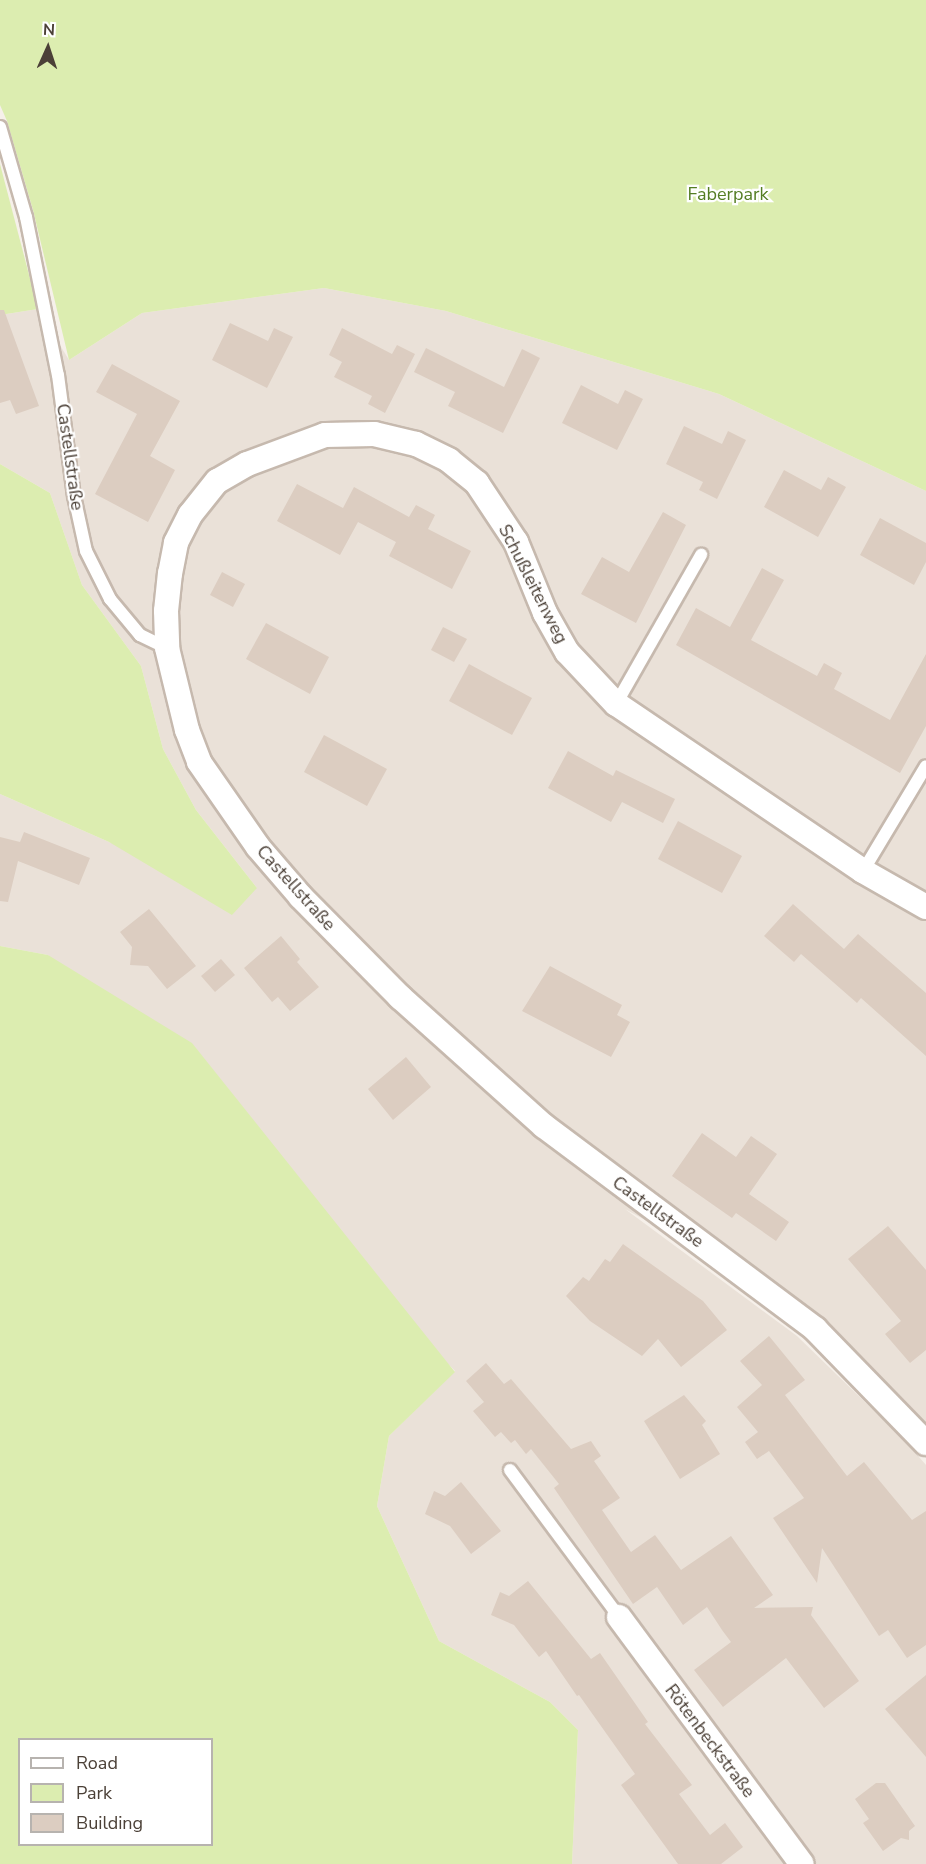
<!DOCTYPE html>
<meta charset="utf-8">
<style>
body{margin:0}
#map{position:relative;width:926px;height:1864px;overflow:hidden;background:#f6f0ea;font-family:"Nunito Sans",sans-serif}
div>[style]{position:absolute}
[style*='--x']{left:calc(var(--x)*1px);top:calc(var(--y)*1px);width:calc(var(--w)*1px);rotate:calc(var(--a)*1deg)}
.residential>*{inset:0;background:#eae1d8}
.green>*{inset:0;background:#dcedb0}
.building>*{inset:0;background:#dccdc1}
.roads{filter:drop-shadow(2px 0 #c6b9ae) drop-shadow(-2px 0 #c6b9ae) drop-shadow(0 2px #c6b9ae) drop-shadow(0 -2px #c6b9ae)}
.service>*{height:12px;margin:-6px;padding:0 6px;transform-origin:6px;border-radius:6px;background:#fff}
.minor>*{height:24px;margin:-12px;padding:0 12px;transform-origin:12px;border-radius:12px;background:#fff}
span{translate:-50% -50%;white-space:nowrap;text-align:center;line-height:1.15;-webkit-text-stroke:4.5px #fff;paint-order:stroke}
.park-label{font-size:18px;color:#547d23}
.street-label{font-size:18px;color:#4b4037}
.legend{position:absolute;left:18px;top:1738px;width:195px;height:108px;box-sizing:border-box;background:#fff;border:2px solid #b7b3af;margin:0;padding:8px 10px;list-style:none;font-size:18px;color:#4b4037}
.legend li{display:flex;align-items:center;gap:12px;height:30px}
.legend b{width:30px;border:2px solid #b7b3af}
.north{position:absolute;left:18px;top:18px;width:60px;height:60px;-webkit-text-stroke:4px #fff;paint-order:stroke;rotate:3deg;font-size:16px;font-weight:700;line-height:24px;text-align:center;color:#4b4037}
.north::after{content:'';display:block;margin:auto;width:21px;height:27px;background:#4b4037;clip-path:polygon(50% 0,100% 100%,50% 72%,0 100%)}
</style>
<div id="map">
<div class="residential">
<div style="clip-path:polygon(324px 288px,446px 311px,719px 394px,926px 491px,926px 1429px,806px 1308px,625px 1209px,797px 1336px,905px 1441px,926px 1465px,926px 1864px,572px 1864px,578px 1730px,550px 1702px,439px 1641px,377px 1506px,389px 1436px,455px 1371px,48px 955px,0 946px,0 794px,109px 842px,257px 888px,196px 810px,163px 749px,141px 666px,82px 585px,50px 493px,0 464px,0 315px,38px 309px,69px 360px,142px 313px)"></div>
</div>
<div class="green">
<div style="clip-path:polygon(0 0,926px 0,926px 491px,719px 394px,446px 311px,324px 288px,142px 313px,69px 360px,33px 210px,7px 121px,0 105px)"></div>
<div style="clip-path:polygon(0 164px,38px 309px,0 315px)"></div>
<div style="clip-path:polygon(0 464px,50px 493px,82px 585px,141px 666px,163px 749px,196px 810px,257px 888px,232px 915px,109px 842px,0 794px)"></div>
<div style="clip-path:polygon(evenodd,0 946px,48px 955px,192px 1043px,455px 1372px,389px 1436px,377px 1506px,439px 1641px,550px 1702px,578px 1730px,572px 1864px,0 1864px,0 946px,20px 1740px,212px 1740px,212px 1844px,20px 1844px,20px 1740px)"></div>
</div>
<div class="building">
<div style="clip-path:polygon(0 310px,4px 310px,39px 406px,16px 414px,10px 400px,0 403px)"></div>
<div style="clip-path:polygon(230px 323px,268px 341px,274px 328px,293px 337px,267px 388px,212px 360px)"></div>
<div style="clip-path:polygon(342px 328px,392px 354px,397px 345px,415px 354px,385px 413px,368px 404px,372px 396px,334px 377px,342px 362px,329px 355px)"></div>
<div style="clip-path:polygon(426px 348px,504px 387px,522px 349px,540px 358px,503px 433px,448px 406px,455px 392px,414px 372px)"></div>
<div style="clip-path:polygon(112px 364px,180px 401px,150px 456px,175px 470px,148px 522px,95px 494px,137px 414px,96px 392px)"></div>
<div style="clip-path:polygon(581px 385px,618px 404px,625px 390px,643px 399px,617px 450px,562px 423px)"></div>
<div style="clip-path:polygon(684px 426px,722px 444px,728px 431px,746px 440px,717px 499px,699px 490px,703px 482px,666px 464px)"></div>
<div style="clip-path:polygon(784px 470px,821px 490px,828px 477px,846px 487px,818px 537px,764px 507px)"></div>
<div style="clip-path:polygon(297px 484px,343px 508px,354px 487px,409px 517px,416px 505px,435px 515px,428px 529px,471px 551px,452px 589px,389px 556px,396px 542px,358px 522px,340px 555px,277px 521px)"></div>
<div style="clip-path:polygon(663px 512px,686px 525px,636px 623px,581px 594px,602px 557px,629px 572px)"></div>
<div style="clip-path:polygon(880px 518px,926px 543px,926px 562px,914px 585px,860px 555px)"></div>
<div style="clip-path:polygon(762px 568px,784px 580px,751px 640px,817px 676px,824px 663px,842px 673px,834px 689px,890px 720px,926px 654px,926px 726px,900px 773px,676px 645px,696px 608px,730px 627px)"></div>
<div style="clip-path:polygon(222px 572px,245px 584px,233px 607px,210px 595px)"></div>
<div style="clip-path:polygon(266px 623px,329px 657px,310px 694px,246px 659px)"></div>
<div style="clip-path:polygon(443px 627px,467px 639px,454px 662px,431px 650px)"></div>
<div style="clip-path:polygon(469px 664px,532px 698px,512px 735px,449px 701px)"></div>
<div style="clip-path:polygon(324px 735px,387px 769px,367px 806px,304px 772px)"></div>
<div style="clip-path:polygon(568px 751px,613px 776px,616px 770px,675px 799px,663px 823px,622px 802px,611px 822px,548px 788px)"></div>
<div style="clip-path:polygon(678px 821px,742px 856px,722px 893px,658px 859px)"></div>
<div style="clip-path:polygon(24px 832px,90px 858px,79px 885px,18px 861px,8px 902px,0 901px,0 837px,20px 842px)"></div>
<div style="clip-path:polygon(793px 904px,844px 949px,858px 934px,926px 993px,926px 1056px,861px 998px,857px 1003px,801px 954px,794px 962px,764px 936px)"></div>
<div style="clip-path:polygon(149px 909px,196px 966px,167px 989px,148px 966px,130px 965px,132px 947px,120px 932px)"></div>
<div style="clip-path:polygon(281px 936px,300px 959px,297px 962px,319px 987px,290px 1011px,278px 997px,272px 1002px,244px 968px)"></div>
<div style="clip-path:polygon(221px 959px,235px 975px,215px 992px,201px 976px)"></div>
<div style="clip-path:polygon(550px 966px,622px 1005px,617px 1015px,630px 1022px,611px 1057px,522px 1011px)"></div>
<div style="clip-path:polygon(406px 1057px,431px 1087px,393px 1120px,368px 1089px)"></div>
<div style="clip-path:polygon(702px 1133px,736px 1157px,751px 1136px,777px 1154px,749px 1194px,789px 1222px,776px 1241px,736px 1213px,732px 1218px,672px 1176px)"></div>
<div style="clip-path:polygon(888px 1226px,926px 1270px,926px 1350px,910px 1363px,885px 1334px,901px 1321px,848px 1259px)"></div>
<div style="clip-path:polygon(623px 1244px,703px 1301px,727px 1330px,681px 1367px,658px 1339px,642px 1356px,590px 1321px,566px 1296px,583px 1277px,589px 1281px,605px 1259px,610px 1262px)"></div>
<div style="clip-path:polygon(769px 1336px,805px 1380px,785px 1395px,847px 1476px,864px 1462px,912px 1520px,926px 1511px,926px 1645px,907px 1658px,888px 1630px,879px 1636px,822px 1548px,817px 1583px,773px 1518px,804px 1498px,769px 1451px,757px 1459px,745px 1442px,758px 1432px,737px 1407px,762px 1385px,740px 1361px)"></div>
<div style="clip-path:polygon(486px 1363px,504px 1384px,511px 1379px,571px 1449px,591px 1441px,601px 1456px,594px 1461px,620px 1498px,602px 1510px,631px 1552px,655px 1535px,681px 1570px,731px 1536px,773px 1595px,754px 1608px,813px 1607px,811px 1615px,859px 1681px,824px 1708px,786px 1658px,723px 1707px,694px 1670px,731px 1642px,722px 1630px,707px 1607px,683px 1625px,657px 1587px,633px 1604px,554px 1488px,559px 1484px,531px 1449px,526px 1454px,515px 1440px,511px 1443px,501px 1432px,495px 1437px,473px 1411px,484px 1402px,466px 1381px)"></div>
<div style="clip-path:polygon(684px 1395px,706px 1421px,702px 1425px,720px 1454px,680px 1479px,644px 1421px)"></div>
<div style="clip-path:polygon(461px 1482px,501px 1531px,471px 1554px,450px 1526px,425px 1514px,434px 1491px,445px 1496px)"></div>
<div style="clip-path:polygon(528px 1581px,591px 1659px,600px 1653px,648px 1722px,645px 1724px,692px 1785px,679px 1794px,710px 1835px,725px 1823px,743px 1847px,721px 1864px,678px 1864px,621px 1785px,635px 1774px,579px 1695px,577px 1696px,546px 1651px,539px 1657px,514px 1625px,491px 1615px,500px 1592px,509px 1596px)"></div>
<div style="clip-path:polygon(926px 1675px,926px 1757px,885px 1709px)"></div>
<div style="clip-path:polygon(876px 1783px,885px 1783px,915px 1826px,909px 1831px,909px 1840px,901px 1838px,883px 1851px,863px 1823px,869px 1819px,855px 1799px)"></div>
</div>
<div class="roads">
<div class="service">
<div style="--x:0;--y:127;--w:94;--a:73.9"></div>
<div style="--x:26;--y:217;--w:161;--a:78.6"></div>
<div style="--x:58;--y:375;--w:122;--a:82.5"></div>
<div style="--x:74;--y:496;--w:56;--a:77.7"></div>
<div style="--x:86;--y:551;--w:54;--a:63.4"></div>
<div style="--x:110;--y:599;--w:47;--a:50.2"></div>
<div style="--x:140;--y:635;--w:30;--a:26"></div>
<div style="--x:616;--y:704;--w:172;--a:-60.3"></div>
<div style="--x:863;--y:871;--w:122;--a:-59"></div>
<div style="--x:510;--y:1470;--w:183;--a:53.4"></div>
</div>
<div class="minor">
<div style="--x:926;--y:907;--w:73;--a:-150.3"></div>
<div style="--x:863;--y:871;--w:298;--a:-145.9"></div>
<div style="--x:616;--y:704;--w:71;--a:-133.3"></div>
<div style="--x:567;--y:652;--w:45;--a:-119.4"></div>
<div style="--x:545;--y:613;--w:77;--a:-112.2"></div>
<div style="--x:516;--y:542;--w:71;--a:-123.5"></div>
<div style="--x:477;--y:483;--w:36;--a:-141"></div>
<div style="--x:449;--y:460;--w:37;--a:-154"></div>
<div style="--x:416;--y:444;--w:43;--a:-166.6"></div>
<div style="--x:374;--y:434;--w:49;--a:178.8"></div>
<div style="--x:325;--y:435;--w:83;--a:159.6"></div>
<div style="--x:247;--y:464;--w:34;--a:150"></div>
<div style="--x:217;--y:481;--w:43;--a:128.5"></div>
<div style="--x:190;--y:515;--w:31;--a:117"></div>
<div style="--x:176;--y:543;--w:31;--a:101"></div>
<div style="--x:170;--y:573;--w:38;--a:96"></div>
<div style="--x:166;--y:611;--w:37;--a:88"></div>
<div style="--x:167;--y:648;--w:84;--a:76.3"></div>
<div style="--x:187;--y:730;--w:34;--a:69"></div>
<div style="--x:199;--y:762;--w:103;--a:55.2"></div>
<div style="--x:258;--y:847;--w:66;--a:49.3"></div>
<div style="--x:301;--y:897;--w:141;--a:45.3"></div>
<div style="--x:400;--y:997;--w:193;--a:41.9"></div>
<div style="--x:544;--y:1126;--w:339;--a:36.8"></div>
<div style="--x:815;--y:1329;--w:159;--a:45.8"></div>
<div style="--x:619;--y:1617;--w:307;--a:53.5"></div>
</div>
</div>
<div class="park-label">
<span style="left:728px;top:194px">Faberpark</span>
</div>
<div class="street-label">
<span style="left:70px;top:457px;rotate:82deg">Castellstraße</span>
<span style="left:533px;top:584px;rotate:63deg">Schußleitenweg</span>
<span style="left:296px;top:888px;rotate:48deg">Castellstraße</span>
<span style="left:658px;top:1212px;rotate:36deg">Castellstraße</span>
<span style="left:710px;top:1741px;rotate:53deg">Rötenbeckstraße</span>
</div>
<ul class="legend">
<li><b style="height:8px;background:#fff"></b>Road</li>
<li><b style="height:16px;background:#dcedb0"></b>Park</li>
<li><b style="height:16px;background:#dccdc1"></b>Building</li>
</ul>
<div class="north">N</div>
</div>
